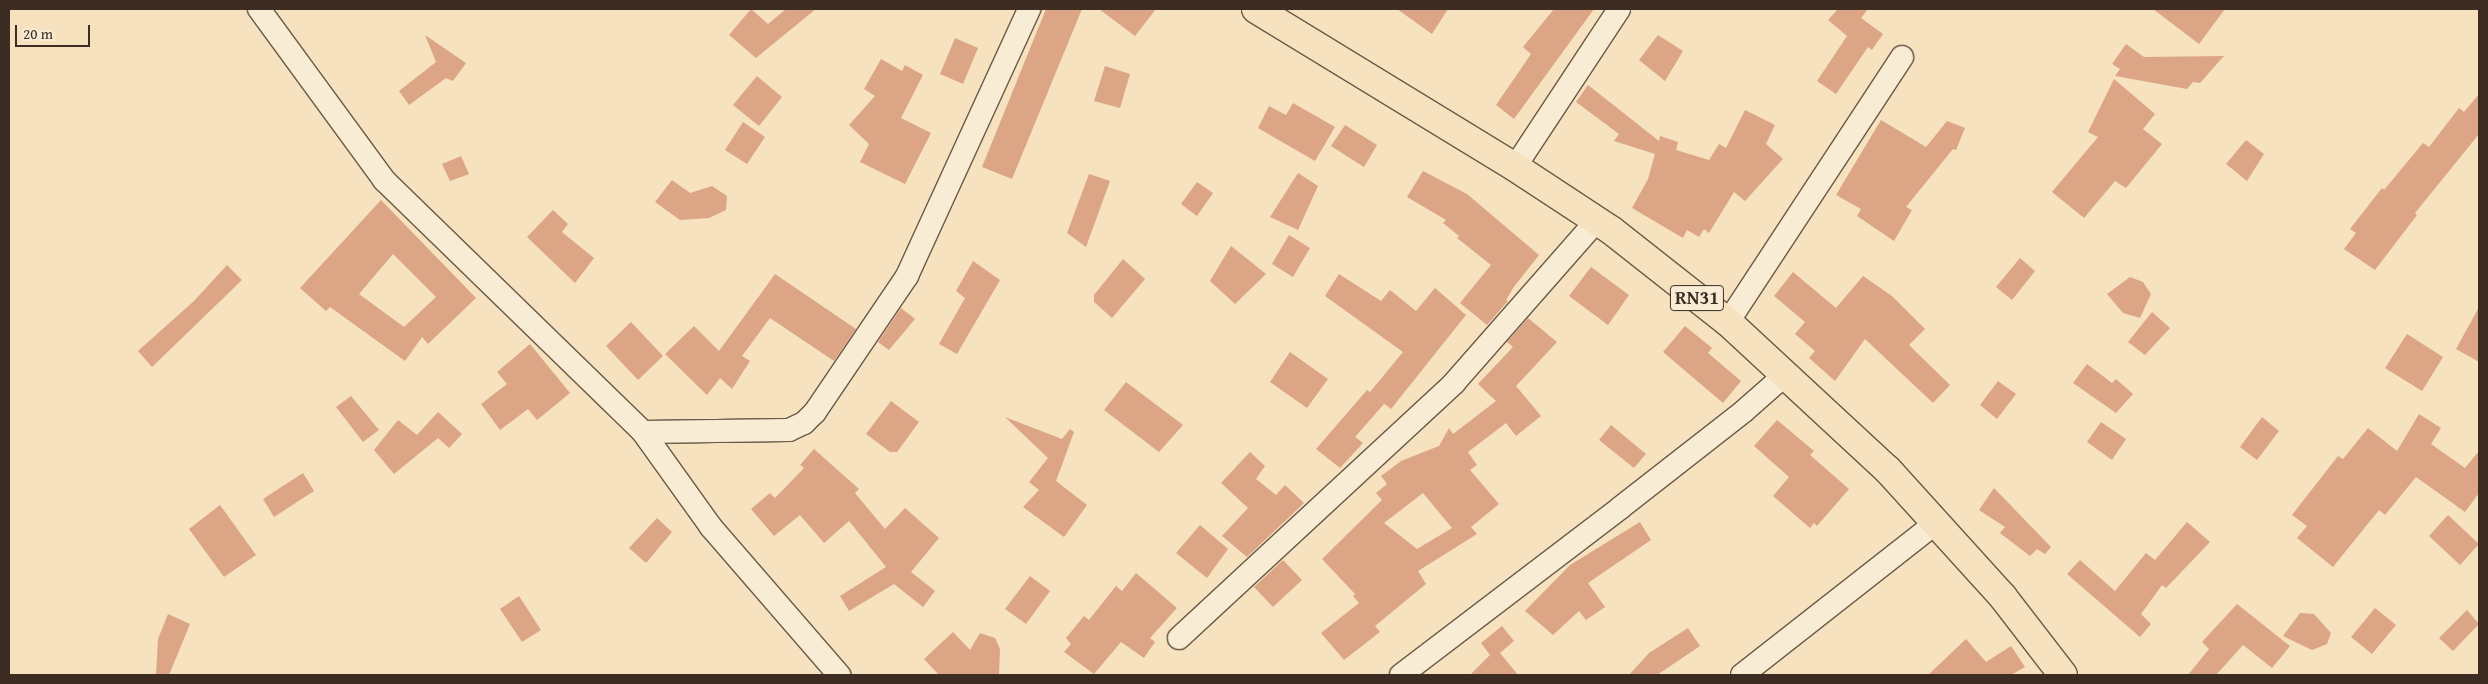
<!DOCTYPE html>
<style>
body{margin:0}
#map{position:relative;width:2488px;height:684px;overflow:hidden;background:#f6e2be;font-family:"Gentium Book Plus",serif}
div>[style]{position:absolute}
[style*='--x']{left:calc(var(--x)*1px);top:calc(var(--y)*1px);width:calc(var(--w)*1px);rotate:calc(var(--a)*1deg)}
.building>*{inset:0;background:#dca586}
.roads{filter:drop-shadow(1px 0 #6a5a49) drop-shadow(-1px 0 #6a5a49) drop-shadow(0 1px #6a5a49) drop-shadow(0 -1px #6a5a49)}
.street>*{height:22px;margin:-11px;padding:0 11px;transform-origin:11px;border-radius:11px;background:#f9ecd5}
.primary>*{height:28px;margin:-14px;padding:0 14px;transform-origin:14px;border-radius:14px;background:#f6e2be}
span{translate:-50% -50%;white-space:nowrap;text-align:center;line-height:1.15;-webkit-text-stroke:5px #f9ecd5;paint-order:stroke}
.shield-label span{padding:1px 4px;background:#f9ecd5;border:1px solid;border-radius:4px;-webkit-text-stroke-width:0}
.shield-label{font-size:19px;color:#3c2c22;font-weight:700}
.frame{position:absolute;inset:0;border:10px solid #3c2c22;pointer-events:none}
.scale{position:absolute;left:15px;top:25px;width:75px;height:22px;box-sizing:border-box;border:2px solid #3c2c22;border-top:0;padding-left:6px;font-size:15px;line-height:18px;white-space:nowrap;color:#3c2c22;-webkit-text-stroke:4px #f9ecd5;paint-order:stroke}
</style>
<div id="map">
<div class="building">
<div style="clip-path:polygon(751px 9px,768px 24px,786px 9px,816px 9px,756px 58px,729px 35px)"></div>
<div style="clip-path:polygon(1046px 9px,1082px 9px,1012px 179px,982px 167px)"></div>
<div style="clip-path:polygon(1099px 9px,1156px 9px,1135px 36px)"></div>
<div style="clip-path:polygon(1397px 9px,1448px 9px,1432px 34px)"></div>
<div style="clip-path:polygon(1554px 9px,1594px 9px,1514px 119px,1496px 105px,1531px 54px,1523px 47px)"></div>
<div style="clip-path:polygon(1838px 9px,1868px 9px,1861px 18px,1883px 34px,1872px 50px,1868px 47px,1836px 94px,1817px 81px,1847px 36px,1828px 20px)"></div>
<div style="clip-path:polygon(2153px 9px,2225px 9px,2199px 44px)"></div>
<div style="clip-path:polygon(425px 35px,466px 63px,453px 81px,446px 78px,409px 105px,399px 91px,436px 62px)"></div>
<div style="clip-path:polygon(1658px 35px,1683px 51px,1665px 81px,1639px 60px)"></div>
<div style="clip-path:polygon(955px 38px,978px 48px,963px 84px,940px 74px)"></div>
<div style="clip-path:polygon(2126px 44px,2144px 57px,2224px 56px,2200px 83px,2193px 82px,2187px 89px,2115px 76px,2120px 69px,2112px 64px)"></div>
<div style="clip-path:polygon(881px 59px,902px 71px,905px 65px,923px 75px,901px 118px,931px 133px,905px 184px,860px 162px,869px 144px,849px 125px,875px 96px,864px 89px)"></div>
<div style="clip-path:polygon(1105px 66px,1130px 74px,1120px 108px,1094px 101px)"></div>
<div style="clip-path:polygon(757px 76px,782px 97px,759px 126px,733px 105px)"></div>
<div style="clip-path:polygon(2114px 79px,2155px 114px,2143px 129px,2162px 144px,2126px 188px,2115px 181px,2084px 218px,2052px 192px,2098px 137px,2088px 132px)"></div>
<div style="clip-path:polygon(1588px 85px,1659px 141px,1660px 136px,1678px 142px,1676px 150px,1709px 160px,1719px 144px,1726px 148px,1745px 110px,1775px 125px,1766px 144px,1783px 159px,1745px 201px,1734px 192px,1709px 233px,1704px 229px,1699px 237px,1687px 230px,1683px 238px,1632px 208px,1648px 179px,1655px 154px,1614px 141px,1619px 134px,1576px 102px)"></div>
<div style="clip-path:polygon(2479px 94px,2479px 134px,2415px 213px,2417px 215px,2375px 270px,2344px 249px,2356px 233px,2350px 229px,2382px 188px,2384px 190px,2423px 143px,2429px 147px,2459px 108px,2464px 112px)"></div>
<div style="clip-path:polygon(1293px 103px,1335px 127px,1315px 161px,1258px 128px,1269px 106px,1286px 115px)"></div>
<div style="clip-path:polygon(1881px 120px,1926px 147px,1947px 121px,1965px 128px,1956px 150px,1953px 149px,1906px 207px,1912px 210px,1894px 241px,1857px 216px,1861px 209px,1836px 195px)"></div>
<div style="clip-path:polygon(743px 122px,765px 137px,747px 164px,725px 150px)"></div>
<div style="clip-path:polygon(1345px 125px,1377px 145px,1364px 167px,1331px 146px)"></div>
<div style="clip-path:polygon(2246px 140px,2264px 154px,2247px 181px,2226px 164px)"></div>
<div style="clip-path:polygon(461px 156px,469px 174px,450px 181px,442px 164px)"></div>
<div style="clip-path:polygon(1423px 171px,1467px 194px,1539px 255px,1513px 288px,1506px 300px,1508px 301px,1487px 325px,1460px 303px,1491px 265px,1457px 238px,1459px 236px,1443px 223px,1446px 220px,1407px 197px)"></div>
<div style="clip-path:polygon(1298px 173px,1318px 186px,1298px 230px,1270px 217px)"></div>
<div style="clip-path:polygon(1089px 174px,1110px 181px,1086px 247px,1067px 233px)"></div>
<div style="clip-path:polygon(672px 180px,690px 193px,712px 186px,727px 196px,726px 210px,709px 218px,680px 220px,655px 202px)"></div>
<div style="clip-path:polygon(1197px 182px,1213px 193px,1197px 216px,1181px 204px)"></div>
<div style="clip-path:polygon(evenodd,381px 200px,476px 298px,428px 344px,422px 337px,405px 361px,330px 307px,326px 311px,300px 288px,381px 200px,393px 254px,436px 297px,404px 327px,359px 294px,393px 254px)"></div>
<div style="clip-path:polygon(553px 210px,568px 224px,562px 232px,594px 258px,575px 283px,527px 237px)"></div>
<div style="clip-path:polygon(1289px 235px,1310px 248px,1293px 277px,1272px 264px)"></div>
<div style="clip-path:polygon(1231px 246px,1266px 274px,1235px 304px,1210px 281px)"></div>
<div style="clip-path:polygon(2020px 258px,2035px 271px,2012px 300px,1996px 287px)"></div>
<div style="clip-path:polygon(1123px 259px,1145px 279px,1112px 318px,1094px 302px,1094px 295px)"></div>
<div style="clip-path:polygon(973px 261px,1000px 280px,957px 354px,939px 344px,965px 298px,956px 291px)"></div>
<div style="clip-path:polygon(227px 265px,242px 280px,152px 367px,138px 351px,194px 301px)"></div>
<div style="clip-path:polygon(1591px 267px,1629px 295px,1608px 325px,1569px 296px)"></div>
<div style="clip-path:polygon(1793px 272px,1836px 308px,1863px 276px,1892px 296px,1925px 329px,1909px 345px,1950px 385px,1933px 403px,1865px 339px,1835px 381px,1809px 358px,1815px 351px,1795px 334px,1805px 322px,1774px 296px)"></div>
<div style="clip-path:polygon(775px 274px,856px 329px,834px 361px,770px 318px,742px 356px,750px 361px,732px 389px,720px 378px,707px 395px,665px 354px,694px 326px,719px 351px)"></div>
<div style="clip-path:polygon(1339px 274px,1381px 301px,1390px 290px,1416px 311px,1435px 288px,1466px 315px,1391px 409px,1375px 397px,1384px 404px,1355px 437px,1363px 443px,1340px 468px,1316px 449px,1367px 390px,1370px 392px,1403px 352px,1325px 296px)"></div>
<div style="clip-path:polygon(2130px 277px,2143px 282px,2151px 294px,2140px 318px,2123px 313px,2107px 294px)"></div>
<div style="clip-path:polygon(2479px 307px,2479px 362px,2456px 349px)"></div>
<div style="clip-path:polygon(901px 308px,915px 319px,889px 350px,878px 342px)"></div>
<div style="clip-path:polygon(2152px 312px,2170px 328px,2145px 355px,2128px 342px)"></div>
<div style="clip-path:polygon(evenodd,1528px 318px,1557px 342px,1516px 386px,1541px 416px,1516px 436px,1506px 423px,1468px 452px,1477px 465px,1470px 470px,1499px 504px,1471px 527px,1477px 534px,1418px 571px,1426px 584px,1375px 626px,1380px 632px,1344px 660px,1321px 633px,1359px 603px,1353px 596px,1355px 594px,1322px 559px,1382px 500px,1376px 493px,1387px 484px,1381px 476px,1401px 461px,1439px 446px,1449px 428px,1453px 434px,1496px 401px,1478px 384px,1513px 347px,1507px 342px,1528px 318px,1423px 493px,1452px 528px,1417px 549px,1384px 523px,1423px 493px)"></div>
<div style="clip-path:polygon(631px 322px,663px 356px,638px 380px,606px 346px)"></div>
<div style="clip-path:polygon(1685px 326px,1712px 348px,1708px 353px,1741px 381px,1723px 403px,1663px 352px)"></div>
<div style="clip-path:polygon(2407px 334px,2443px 357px,2422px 391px,2385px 368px)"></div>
<div style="clip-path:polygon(530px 344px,570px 393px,537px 420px,528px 409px,500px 430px,481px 404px,507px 384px,497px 372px)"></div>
<div style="clip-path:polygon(1290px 352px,1328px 379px,1307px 408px,1270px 382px)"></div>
<div style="clip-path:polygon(2087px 364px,2112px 383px,2116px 379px,2133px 394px,2116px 413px,2073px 383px)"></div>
<div style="clip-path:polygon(1998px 381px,2016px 394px,1997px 419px,1980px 405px)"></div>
<div style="clip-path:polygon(1126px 382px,1183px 425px,1159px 452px,1104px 410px)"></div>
<div style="clip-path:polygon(351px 396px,379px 430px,363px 442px,336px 407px)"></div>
<div style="clip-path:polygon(891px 401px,919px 422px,897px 452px,890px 452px,866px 434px)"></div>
<div style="clip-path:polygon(438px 412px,462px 434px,449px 448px,438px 438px,394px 474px,374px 450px,398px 420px,417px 435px)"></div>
<div style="clip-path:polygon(2419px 414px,2441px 428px,2431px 444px,2465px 468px,2479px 451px,2479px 493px,2465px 512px,2416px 477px,2385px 515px,2379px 510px,2333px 567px,2297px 538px,2307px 526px,2292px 515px,2338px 456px,2343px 459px,2368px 428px,2397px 451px)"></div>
<div style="clip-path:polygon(1005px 417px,1062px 439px,1070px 429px,1074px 432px,1056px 481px,1087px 505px,1064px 537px,1023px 507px,1039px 490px,1029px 482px,1048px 458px)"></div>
<div style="clip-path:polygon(2262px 417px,2279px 431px,2257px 460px,2240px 447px)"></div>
<div style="clip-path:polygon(1777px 420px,1814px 451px,1810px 455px,1849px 489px,1817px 526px,1814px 523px,1810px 528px,1773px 496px,1789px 477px,1754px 446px)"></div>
<div style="clip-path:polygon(2101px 422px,2126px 439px,2112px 460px,2087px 442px)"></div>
<div style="clip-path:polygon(1611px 425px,1646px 454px,1634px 468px,1599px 440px)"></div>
<div style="clip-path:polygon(814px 449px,859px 489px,855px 493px,885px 529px,905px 508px,939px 538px,911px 572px,935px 591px,923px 607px,894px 584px,849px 611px,840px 596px,886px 567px,849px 521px,824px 543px,800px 515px,774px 536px,751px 509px,770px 493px,775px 498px,804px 468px,800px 465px)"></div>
<div style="clip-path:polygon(1250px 452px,1265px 466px,1256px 479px,1276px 495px,1285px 485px,1304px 503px,1247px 557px,1222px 536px,1248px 508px,1221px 483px)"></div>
<div style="clip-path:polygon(303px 473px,314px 491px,274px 517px,263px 499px)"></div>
<div style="clip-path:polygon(1994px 488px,2051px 547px,2045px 554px,2037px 549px,2030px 556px,2000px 533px,2005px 527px,1979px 510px)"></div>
<div style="clip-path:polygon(220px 505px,256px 555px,224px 577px,189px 529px)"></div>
<div style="clip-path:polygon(2448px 515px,2479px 544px,2460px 565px,2429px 536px)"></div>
<div style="clip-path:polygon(657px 518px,672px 532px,646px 563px,629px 548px)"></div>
<div style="clip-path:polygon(1640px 522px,1651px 540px,1588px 583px,1605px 607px,1586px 620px,1579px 611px,1553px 635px,1525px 611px,1570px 565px)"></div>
<div style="clip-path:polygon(2187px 522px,2210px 542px,2166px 588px,2162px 585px,2141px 614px,2151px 624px,2140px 637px,2067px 574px,2080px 560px,2115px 591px,2146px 553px,2155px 560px)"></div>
<div style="clip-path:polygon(1200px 525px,1228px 549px,1207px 578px,1176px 553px)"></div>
<div style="clip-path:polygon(1283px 560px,1302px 580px,1273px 607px,1254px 587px)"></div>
<div style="clip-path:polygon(1136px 573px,1177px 608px,1150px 638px,1155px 642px,1144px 658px,1121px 642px,1094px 674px,1064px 652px,1071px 644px,1066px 638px,1084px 616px,1089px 620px,1116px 586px,1122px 591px)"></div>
<div style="clip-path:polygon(1030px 576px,1050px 591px,1026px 624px,1005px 609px)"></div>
<div style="clip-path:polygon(519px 596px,541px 630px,522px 642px,500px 609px)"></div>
<div style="clip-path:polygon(2237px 604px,2290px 646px,2272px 668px,2243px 645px,2216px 675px,2188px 675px,2209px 649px,2202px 642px)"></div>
<div style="clip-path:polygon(2375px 608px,2396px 625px,2372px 654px,2351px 637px)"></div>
<div style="clip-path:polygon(2467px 610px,2479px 624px,2453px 651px,2439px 638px)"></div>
<div style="clip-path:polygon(2300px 613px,2314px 614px,2331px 633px,2327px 644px,2312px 650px,2283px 636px)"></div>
<div style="clip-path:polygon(168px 614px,190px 624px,169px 675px,156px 675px,158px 639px)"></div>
<div style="clip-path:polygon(1502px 626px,1514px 641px,1500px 653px,1518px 675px,1470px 675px,1490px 655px,1481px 643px)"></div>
<div style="clip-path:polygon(1688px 628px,1700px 646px,1657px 675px,1629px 675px,1649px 653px)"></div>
<div style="clip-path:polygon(953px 632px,970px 650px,980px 633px,995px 638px,1000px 649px,999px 675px,939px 675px,924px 659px)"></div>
<div style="clip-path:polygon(1966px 639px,1986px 662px,2011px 646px,2025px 667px,2011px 675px,1928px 675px)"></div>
</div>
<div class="roads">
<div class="street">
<div style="--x:259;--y:9;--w:212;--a:53.8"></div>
<div style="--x:384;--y:180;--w:361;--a:44.2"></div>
<div style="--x:643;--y:432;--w:117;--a:54.4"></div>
<div style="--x:711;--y:527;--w:196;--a:49.1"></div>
<div style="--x:1515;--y:167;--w:189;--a:-56.6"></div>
<div style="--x:1728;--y:322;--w:317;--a:-56.7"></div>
<div style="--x:643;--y:432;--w:146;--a:-0.8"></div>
<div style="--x:789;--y:430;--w:17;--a:-25"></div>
<div style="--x:804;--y:423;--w:16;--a:-45"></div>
<div style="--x:815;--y:412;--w:164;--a:-55.9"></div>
<div style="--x:907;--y:276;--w:294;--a:-65.4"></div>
<div style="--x:1179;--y:638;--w:375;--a:-42.8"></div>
<div style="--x:1454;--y:383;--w:217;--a:-48.7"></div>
<div style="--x:1401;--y:675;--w:275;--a:-37.3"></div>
<div style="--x:1620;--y:508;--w:157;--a:-38"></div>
<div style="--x:1744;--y:411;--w:56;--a:-41.4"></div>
<div style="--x:1742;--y:675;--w:246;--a:-38.1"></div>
</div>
<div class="primary">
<div style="--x:1256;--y:9;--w:303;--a:31.4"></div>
<div style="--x:1515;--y:167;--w:115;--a:33.3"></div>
<div style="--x:1611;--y:230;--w:149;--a:38.2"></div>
<div style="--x:1728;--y:322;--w:217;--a:42.8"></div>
<div style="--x:1887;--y:469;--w:173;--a:47.8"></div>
<div style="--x:2003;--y:597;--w:98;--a:52.4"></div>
</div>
</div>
<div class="shield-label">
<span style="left:1697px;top:298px">RN31</span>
</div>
<div class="frame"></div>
<div class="scale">20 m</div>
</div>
